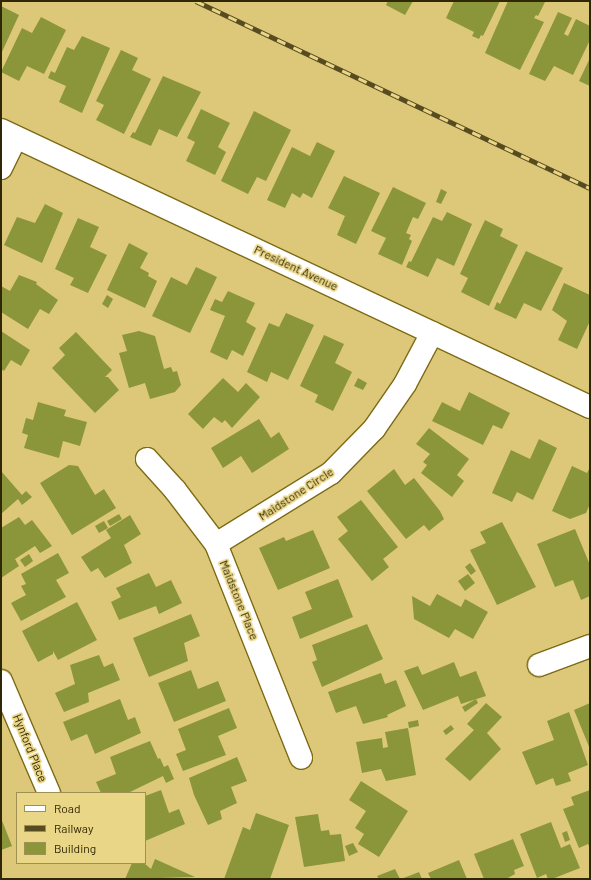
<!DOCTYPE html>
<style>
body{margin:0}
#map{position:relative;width:591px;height:880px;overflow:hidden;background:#ddc87a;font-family:Barlow,sans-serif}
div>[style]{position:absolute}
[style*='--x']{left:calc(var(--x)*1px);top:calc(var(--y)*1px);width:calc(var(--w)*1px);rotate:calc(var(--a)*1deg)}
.building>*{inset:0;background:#8b953a}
.roads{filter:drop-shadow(1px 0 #7e6b15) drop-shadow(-1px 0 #7e6b15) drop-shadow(0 1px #7e6b15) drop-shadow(0 -1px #7e6b15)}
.minor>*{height:22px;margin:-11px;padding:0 11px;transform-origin:11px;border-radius:11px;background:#fff}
.rail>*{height:4.5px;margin-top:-2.25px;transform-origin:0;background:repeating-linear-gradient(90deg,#ead687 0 9px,#574c20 0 18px);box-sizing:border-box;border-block:1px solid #574c20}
span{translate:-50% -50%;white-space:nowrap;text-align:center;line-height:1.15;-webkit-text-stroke:3.5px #ead687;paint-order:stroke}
.street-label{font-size:12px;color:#2f2705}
.frame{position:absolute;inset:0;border:2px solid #2f2705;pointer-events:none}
.legend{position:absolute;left:16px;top:792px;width:130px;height:72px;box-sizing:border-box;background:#ead687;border:1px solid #9f9053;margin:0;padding:5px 7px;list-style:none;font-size:12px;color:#2f2705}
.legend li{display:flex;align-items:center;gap:8px;height:20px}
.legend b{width:20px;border:1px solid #9f9053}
</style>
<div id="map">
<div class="building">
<div style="clip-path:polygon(388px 1px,413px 1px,405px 15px,386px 5px)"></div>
<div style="clip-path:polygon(454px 1px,500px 1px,483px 36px,481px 35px,479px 39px,472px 36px,474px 32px,446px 18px)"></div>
<div style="clip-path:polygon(508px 1px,545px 2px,538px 16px,536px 15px,534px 18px,544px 22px,520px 70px,485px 53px)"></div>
<div style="clip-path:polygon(1px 6px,19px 15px,1px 54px)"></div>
<div style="clip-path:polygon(558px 12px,572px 18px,564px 34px,568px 36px,576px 19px,590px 26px,590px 40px,573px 75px,554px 66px,545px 81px,529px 74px)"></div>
<div style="clip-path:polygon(41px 17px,66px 30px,44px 74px,27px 66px,19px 81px,1px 72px,22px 28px,32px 33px)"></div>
<div style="clip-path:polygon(82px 36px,110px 48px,82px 113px,59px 102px,66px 86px,48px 78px,51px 71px,55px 73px,67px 47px,74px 50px)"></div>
<div style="clip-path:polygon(121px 50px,138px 58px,132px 70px,151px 79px,124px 134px,96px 120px,104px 105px,96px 101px)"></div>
<div style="clip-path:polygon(590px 58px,590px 86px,579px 81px)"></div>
<div style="clip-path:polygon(163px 76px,201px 92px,177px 137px,159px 129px,151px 146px,130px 137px,133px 132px,135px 133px)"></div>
<div style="clip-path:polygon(201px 109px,230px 123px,218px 147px,226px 152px,215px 175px,186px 161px,195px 142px,187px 138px)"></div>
<div style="clip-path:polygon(254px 111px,291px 130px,266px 181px,257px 177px,248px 194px,221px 181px)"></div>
<div style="clip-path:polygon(317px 142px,335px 151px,312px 198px,303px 193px,300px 198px,292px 193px,285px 208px,267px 200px,292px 147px,310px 156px)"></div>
<div style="clip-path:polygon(344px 176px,380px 193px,356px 244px,337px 235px,345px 216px,328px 208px)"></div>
<div style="clip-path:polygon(393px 187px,426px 203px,418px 219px,413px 217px,406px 233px,411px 235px,409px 239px,412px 241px,402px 265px,378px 254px,386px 238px,371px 231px)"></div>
<div style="clip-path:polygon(441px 189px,447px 192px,441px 204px,436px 202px)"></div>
<div style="clip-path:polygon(45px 204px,63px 213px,42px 263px,4px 245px,17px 217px,35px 223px)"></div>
<div style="clip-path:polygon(447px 212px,472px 224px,454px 266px,437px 258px,428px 277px,406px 267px,409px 261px,411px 262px,433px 217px,442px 221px)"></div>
<div style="clip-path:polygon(78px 218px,99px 227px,90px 247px,107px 255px,88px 293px,70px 285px,74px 278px,55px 269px)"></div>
<div style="clip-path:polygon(485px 220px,503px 229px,500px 236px,518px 245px,489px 306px,461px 292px,468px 278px,460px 274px)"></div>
<div style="clip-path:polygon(129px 243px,148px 253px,140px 268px,149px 273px,148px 276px,157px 281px,145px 308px,107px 290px)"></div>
<div style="clip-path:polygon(526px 251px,563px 268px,541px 311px,524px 303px,516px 319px,494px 309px,497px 302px,500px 304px)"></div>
<div style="clip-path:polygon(196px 267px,217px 277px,190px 333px,152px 316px,171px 277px,187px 285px)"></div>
<div style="clip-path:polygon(19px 275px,37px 282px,36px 284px,58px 300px,49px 314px,40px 309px,28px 329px,1px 312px,1px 286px,10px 291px)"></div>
<div style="clip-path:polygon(564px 283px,590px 295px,590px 321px,577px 349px,558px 340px,567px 321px,552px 310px)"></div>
<div style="clip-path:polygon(228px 291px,255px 303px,246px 322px,256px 328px,243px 356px,232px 350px,227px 360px,210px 352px,225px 316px,210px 310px,215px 299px,222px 302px)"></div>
<div style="clip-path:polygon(107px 295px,113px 299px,108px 308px,102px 304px)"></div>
<div style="clip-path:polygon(286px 313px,314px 325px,288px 380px,271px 372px,267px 382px,247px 372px,269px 323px,279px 327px)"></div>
<div style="clip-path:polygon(1px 331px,30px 350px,21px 366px,11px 360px,4px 371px,1px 369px)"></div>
<div style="clip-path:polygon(139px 331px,155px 336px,164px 369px,171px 367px,173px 372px,177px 371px,181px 385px,175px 392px,150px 399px,145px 383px,129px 388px,119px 353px,127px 351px,122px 335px)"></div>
<div style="clip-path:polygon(76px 332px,112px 370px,105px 377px,108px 377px,119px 390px,95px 413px,52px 368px,65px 355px,59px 348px)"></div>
<div style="clip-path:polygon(324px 335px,344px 344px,335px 363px,352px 372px,333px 411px,315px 402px,318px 395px,300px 386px)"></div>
<div style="clip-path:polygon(223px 378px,238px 392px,246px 383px,260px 397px,232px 428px,225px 420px,222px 423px,214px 417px,203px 429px,188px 414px)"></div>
<div style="clip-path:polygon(358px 378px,367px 383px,363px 390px,354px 386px)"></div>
<div style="clip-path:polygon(469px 392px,510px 413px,502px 429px,493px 425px,483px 445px,432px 421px,442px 402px,460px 411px)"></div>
<div style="clip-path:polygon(38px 402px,66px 410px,64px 416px,87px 422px,80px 446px,63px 441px,59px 458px,24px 448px,28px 435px,22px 433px,26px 418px,33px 420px)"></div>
<div style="clip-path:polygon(259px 419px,271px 438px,279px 432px,289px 449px,252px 473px,241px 456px,223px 468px,211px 448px)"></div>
<div style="clip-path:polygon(429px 428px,469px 459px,457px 475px,464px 481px,452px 497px,421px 473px,427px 465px,423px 462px,430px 454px,416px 444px)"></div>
<div style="clip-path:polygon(539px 439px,557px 448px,533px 500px,517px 492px,512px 502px,492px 493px,511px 450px,530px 459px)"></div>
<div style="clip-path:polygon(69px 465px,78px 466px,95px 495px,104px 489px,116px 508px,72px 535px,40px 483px)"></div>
<div style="clip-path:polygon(572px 466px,587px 473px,590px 467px,590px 504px,586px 513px,570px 519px,552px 511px)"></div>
<div style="clip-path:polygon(394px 469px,405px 485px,414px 478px,440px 511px,444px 519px,429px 531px,424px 525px,406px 539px,367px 491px)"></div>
<div style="clip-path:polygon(1px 471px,22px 495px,26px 491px,32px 497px,22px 505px,18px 499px,1px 514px)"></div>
<div style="clip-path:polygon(361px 500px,398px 547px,383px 559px,389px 567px,372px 581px,338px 539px,348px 531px,337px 517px)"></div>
<div style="clip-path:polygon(119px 514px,122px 519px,110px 526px,107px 521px)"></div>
<div style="clip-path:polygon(130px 515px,141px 534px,124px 545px,132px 563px,105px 578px,98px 568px,91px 572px,81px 557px,111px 538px,106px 530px)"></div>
<div style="clip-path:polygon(19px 517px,25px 525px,32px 520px,52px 546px,40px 553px,35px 546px,15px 559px,19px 566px,1px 578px,1px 528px)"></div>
<div style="clip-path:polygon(104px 521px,108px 528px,99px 533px,95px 526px)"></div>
<div style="clip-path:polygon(502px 522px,536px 587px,497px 605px,470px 550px,486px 543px,480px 532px)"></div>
<div style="clip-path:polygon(575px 529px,590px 565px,590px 596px,581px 600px,573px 580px,555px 587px,537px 544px)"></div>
<div style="clip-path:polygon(313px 530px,330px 568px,278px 590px,259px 548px,284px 537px,286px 541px)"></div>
<div style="clip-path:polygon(58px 553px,69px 573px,56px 580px,66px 597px,21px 621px,11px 603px,26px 595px,21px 586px,26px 584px,21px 574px)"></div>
<div style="clip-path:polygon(29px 554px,33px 561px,25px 567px,20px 560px)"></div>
<div style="clip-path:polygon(470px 563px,476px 571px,471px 575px,465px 567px)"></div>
<div style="clip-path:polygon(149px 573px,156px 587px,171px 580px,182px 603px,159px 614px,156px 606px,119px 620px,111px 602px,121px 597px,116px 588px)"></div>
<div style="clip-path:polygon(468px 574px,475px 583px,465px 591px,458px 581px)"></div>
<div style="clip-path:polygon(338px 579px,353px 617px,300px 639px,292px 617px,312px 609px,305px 592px)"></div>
<div style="clip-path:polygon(437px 594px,461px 607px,465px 599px,488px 612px,473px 639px,455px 629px,449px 638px,414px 619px,412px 596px,430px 606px)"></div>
<div style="clip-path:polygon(77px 602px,97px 640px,58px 660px,53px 651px,53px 654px,38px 662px,22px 631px)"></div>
<div style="clip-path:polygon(191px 614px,200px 636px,184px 643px,188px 661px,149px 677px,133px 638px)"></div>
<div style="clip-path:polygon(367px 624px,383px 659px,322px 687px,312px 662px,317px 660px,312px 645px)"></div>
<div style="clip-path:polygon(99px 655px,104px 667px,113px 663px,120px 680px,88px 693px,89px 702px,64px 712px,55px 693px,75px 684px,70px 665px)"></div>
<div style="clip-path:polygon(454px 662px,460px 677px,476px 671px,486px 696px,461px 704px,458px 696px,423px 710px,404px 671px,418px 666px,422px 675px)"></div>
<div style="clip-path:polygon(191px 670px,198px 689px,218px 681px,226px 701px,174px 722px,158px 683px)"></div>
<div style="clip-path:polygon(381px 673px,385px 684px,396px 680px,406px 706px,387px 715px,388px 717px,363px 724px,356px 706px,336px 713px,328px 692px)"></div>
<div style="clip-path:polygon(120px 699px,128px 720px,135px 717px,141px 733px,95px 754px,87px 734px,71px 741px,63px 722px)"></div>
<div style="clip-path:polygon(476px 699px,478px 703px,465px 712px,462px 707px)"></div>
<div style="clip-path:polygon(486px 703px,502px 717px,487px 733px,501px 749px,470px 781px,445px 759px,474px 730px,467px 724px)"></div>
<div style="clip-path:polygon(590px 703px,590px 749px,574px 710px)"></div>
<div style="clip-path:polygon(229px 708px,237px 728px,218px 736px,226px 755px,183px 771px,176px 754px,186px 750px,178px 729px)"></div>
<div style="clip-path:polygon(569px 712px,588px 765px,568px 773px,571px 781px,556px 786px,553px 778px,536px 785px,522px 752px,554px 740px,547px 721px)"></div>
<div style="clip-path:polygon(418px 720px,419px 726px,409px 728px,408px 722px)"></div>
<div style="clip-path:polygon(451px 725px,454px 729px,446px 735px,443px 731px)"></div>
<div style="clip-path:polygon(408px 728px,416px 775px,386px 781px,381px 769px,362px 773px,356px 742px,382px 738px,383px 748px,388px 747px,385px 732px)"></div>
<div style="clip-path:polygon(150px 741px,158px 759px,160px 758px,164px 767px,168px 765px,174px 779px,166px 783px,163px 776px,128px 793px,101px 793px,96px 782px,116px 774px,110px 757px)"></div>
<div style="clip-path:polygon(237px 757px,247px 781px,231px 787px,237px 803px,220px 811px,222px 819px,208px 825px,194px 795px,189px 778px)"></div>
<div style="clip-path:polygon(361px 781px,408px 811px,379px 857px,358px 844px,364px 834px,355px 828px,366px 811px,349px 800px)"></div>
<div style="clip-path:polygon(161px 790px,169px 813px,179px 809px,185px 824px,145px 841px,145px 796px)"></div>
<div style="clip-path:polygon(590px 790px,590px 848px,588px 844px,579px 848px,563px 809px,574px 805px,571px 797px)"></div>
<div style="clip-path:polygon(256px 813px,289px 825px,270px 879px,224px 879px,243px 827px,250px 830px)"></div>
<div style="clip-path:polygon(318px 814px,321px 831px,329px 830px,330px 835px,341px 834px,345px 861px,304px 867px,295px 817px)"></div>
<div style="clip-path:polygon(1px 818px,12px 846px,1px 850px)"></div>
<div style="clip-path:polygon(551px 822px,561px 848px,570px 844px,580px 868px,552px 879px,548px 879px,546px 874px,537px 878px,520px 834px)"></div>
<div style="clip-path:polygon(567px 831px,570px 840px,565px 842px,562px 833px)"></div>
<div style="clip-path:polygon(513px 839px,524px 866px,514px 870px,515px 874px,506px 879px,484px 879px,474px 854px)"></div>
<div style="clip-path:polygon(353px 843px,358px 852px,349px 856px,345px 846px)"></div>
<div style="clip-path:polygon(155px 859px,195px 877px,125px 879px,132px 863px,144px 863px,151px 869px)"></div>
<div style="clip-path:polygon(459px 860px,467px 879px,431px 879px,428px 873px)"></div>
<div style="clip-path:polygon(395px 869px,400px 879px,379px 879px,377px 876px)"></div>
<div style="clip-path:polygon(419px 872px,422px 879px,401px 879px)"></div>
</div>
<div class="roads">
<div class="minor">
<div style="--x:1;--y:130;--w:651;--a:25.19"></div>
<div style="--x:1;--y:168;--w:34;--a:-64"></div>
<div style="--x:147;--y:459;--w:42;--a:47.9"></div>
<div style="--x:175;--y:490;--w:68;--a:52.8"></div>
<div style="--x:216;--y:544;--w:230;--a:68.3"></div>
<div style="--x:216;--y:544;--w:135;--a:-31.7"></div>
<div style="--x:331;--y:473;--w:62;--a:-45.7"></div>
<div style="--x:374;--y:429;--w:55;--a:-55.4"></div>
<div style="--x:405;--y:384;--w:58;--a:-62.1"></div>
<div style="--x:539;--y:665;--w:54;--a:-20.4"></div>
<div style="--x:1;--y:681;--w:122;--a:66.8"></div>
</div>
</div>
<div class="rail">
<div style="--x:196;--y:1;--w:436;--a:25.4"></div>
</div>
<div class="street-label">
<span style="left:296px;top:268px;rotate:25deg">President Avenue</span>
<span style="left:296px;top:494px;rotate:-33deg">Maidstone Circle</span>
<span style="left:239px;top:600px;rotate:68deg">Maidstone Place</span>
<span style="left:30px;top:748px;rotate:68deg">Hynford Place</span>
</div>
<div class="frame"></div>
<ul class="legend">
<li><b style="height:5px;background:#fff"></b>Road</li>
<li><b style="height:5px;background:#574c20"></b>Railway</li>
<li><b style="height:11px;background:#8b953a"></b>Building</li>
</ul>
</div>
